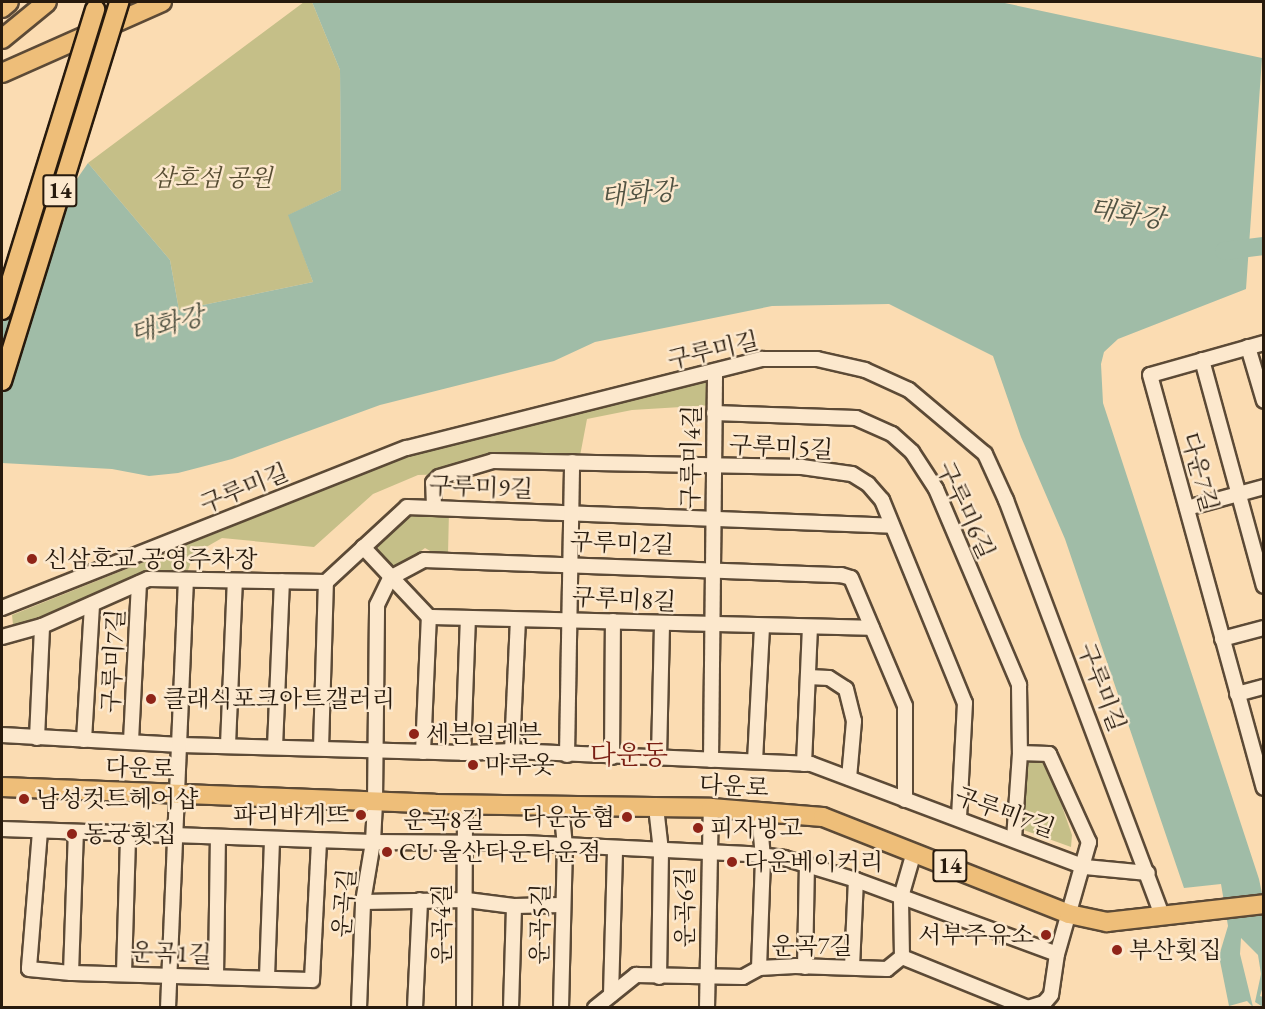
<!DOCTYPE html>
<meta charset="utf-8">
<style>
body{margin:0}
#map{position:relative;width:1265px;height:1009px;overflow:hidden;background:#fbdcb2;font-family:"EB Garamond","Noto Serif KR",serif}
div>[style]{position:absolute}
[style*='--x']{left:calc(var(--x)*1px);top:calc(var(--y)*1px);width:calc(var(--w)*1px);rotate:calc(var(--a)*1deg)}
.green>*{inset:0;background:#c5bf88}
.water>*{inset:0;background:#a0bca7}
.river>*{height:18px;margin:-9px;padding:0 9px;transform-origin:9px;border-radius:9px;background:#a0bca7}
.roads{filter:drop-shadow(2px 0 #5c4a36) drop-shadow(-2px 0 #5c4a36) drop-shadow(0 2px #5c4a36) drop-shadow(0 -2px #5c4a36)}
.minor>*{height:14px;margin:-7px;padding:0 7px;transform-origin:7px;border-radius:7px;background:#fce8cd}
.major>*{height:18px;margin:-9px;padding:0 9px;transform-origin:9px;border-radius:9px;background:#eebe79}
.bridges{filter:drop-shadow(2px 0 #271a0d) drop-shadow(-2px 0 #271a0d) drop-shadow(0 2px #271a0d) drop-shadow(0 -2px #271a0d)}
.major-bridge>*{height:18px;margin:-9px;padding:0 9px;transform-origin:9px;border-radius:9px;background:#eebe79}
.dots>*{width:16px;height:16px;translate:-50% -50%;box-sizing:border-box;border:3px solid #fce8cd;border-radius:50%}
span{translate:-50% -50%;white-space:nowrap;text-align:center;line-height:1.15;-webkit-text-stroke:5px #fce8cd;paint-order:stroke}
.shield-label span{padding:2px 4px;background:#fce8cd;border:2px solid;border-radius:4px;-webkit-text-stroke-width:0}
.shield-label{font-size:22px;color:#271a0d;font-weight:700}
.park-label{font-size:24px;color:#564c32;font-style:italic}
.street-label{font-size:24px;color:#271a0d}
.poi-label{font-size:24px;color:#271a0d}
.left{translate:0 -50%;text-align:left}
.right{translate:-100% -50%;text-align:right}
.water-label{font-size:26px;color:#515343;font-style:italic}
.quarter-label{font-size:27px;color:#7a1f14}
.frame{position:absolute;inset:0;border:3px solid #271a0d;pointer-events:none}
</style>
<div id="map">
<div class="green">
<div style="clip-path:polygon(304px 2px,312px 2px,340px 70px,341px 190px,289px 215px,313px 282px,179px 310px,170px 260px,88px 163px)"></div>
<div style="clip-path:polygon(715px 371px,714px 405px,632px 410px,587px 419px,580px 456px,507px 461px,450px 474px,418px 475px,373px 494px,314px 547px,222px 538px,194px 554px,187px 573px,120px 592px,14px 634px,12px 615px,276px 509px,420px 445px)"></div>
<div style="clip-path:polygon(449px 511px,448px 554px,444px 559px,425px 548px,394px 571px,370px 545px,408px 513px)"></div>
<div style="clip-path:polygon(1031px 758px,1047px 763px,1072px 835px,1071px 847px,1021px 829px,1023px 763px)"></div>
</div>
<div class="water">
<div style="clip-path:polygon(312px 2px,1000px 2px,1262px 58px,1246px 289px,1118px 339px,1104px 352px,1101px 364px,1103px 403px,1259px 879px,1264px 903px,1264px 983px,1260px 996px,1263px 997px,1263px 1007px,1255px 1002px,1261px 974px,1258px 955px,1241px 938px,1240px 954px,1253px 1007px,1247px 1001px,1229px 1006px,1219px 956px,1228px 926px,1221px 884px,1184px 888px,1065px 539px,1021px 437px,993px 356px,889px 304px,772px 306px,595px 342px,554px 361px,380px 405px,232px 459px,178px 473px,149px 476px,112px 469px,2px 463px,2px 287px,88px 163px,170px 260px,179px 310px,313px 282px,288px 215px,341px 190px,340px 70px)"></div>
</div>
<div class="river">
<div style="--x:1224;--y:251;--w:40;--a:-7.1"></div>
</div>
<div class="roads">
<div class="minor">
<div style="--x:1264;--y:343;--w:118;--a:164.3"></div>
<div style="--x:1150;--y:375;--w:428;--a:74.6"></div>
<div style="--x:1248;--y:347;--w:56;--a:73.5"></div>
<div style="--x:1202;--y:360;--w:234;--a:74.7"></div>
<div style="--x:714;--y:413;--w:142;--a:2"></div>
<div style="--x:856;--y:418;--w:39;--a:24"></div>
<div style="--x:892;--y:434;--w:27;--a:42"></div>
<div style="--x:912;--y:452;--w:44;--a:57"></div>
<div style="--x:936;--y:489;--w:213;--a:67"></div>
<div style="--x:1019;--y:685;--w:68;--a:89.2"></div>
<div style="--x:1020;--y:753;--w:29;--a:2"></div>
<div style="--x:1049;--y:754;--w:97;--a:65.6"></div>
<div style="--x:1089;--y:842;--w:116;--a:105.9"></div>
<div style="--x:1057;--y:954;--w:41;--a:98.3"></div>
<div style="--x:1051;--y:995;--w:11;--a:131"></div>
<div style="--x:1044;--y:1003;--w:17;--a:163"></div>
<div style="--x:434;--y:507;--w:24;--a:-92"></div>
<div style="--x:433;--y:483;--w:8;--a:-45"></div>
<div style="--x:439;--y:477;--w:56;--a:-16.5"></div>
<div style="--x:493;--y:461;--w:309;--a:1.1"></div>
<div style="--x:802;--y:467;--w:50;--a:8"></div>
<div style="--x:852;--y:474;--w:19;--a:32"></div>
<div style="--x:868;--y:484;--w:21;--a:49"></div>
<div style="--x:882;--y:500;--w:219;--a:67.8"></div>
<div style="--x:965;--y:703;--w:116;--a:93"></div>
<div style="--x:1187;--y:508;--w:80;--a:-15.3"></div>
<div style="--x:363;--y:547;--w:96;--a:46.7"></div>
<div style="--x:429;--y:617;--w:443;--a:1.4"></div>
<div style="--x:2;--y:608;--w:435;--a:-21.6"></div>
<div style="--x:407;--y:448;--w:366;--a:-14.1"></div>
<div style="--x:762;--y:359;--w:55;--a:0"></div>
<div style="--x:817;--y:359;--w:49;--a:12.9"></div>
<div style="--x:865;--y:370;--w:48;--a:24.4"></div>
<div style="--x:909;--y:390;--w:99;--a:40.1"></div>
<div style="--x:985;--y:454;--w:51;--a:65.5"></div>
<div style="--x:1006;--y:500;--w:443;--a:69.4"></div>
<div style="--x:2;--y:637;--w:41;--a:-15.4"></div>
<div style="--x:42;--y:626;--w:116;--a:-23.9"></div>
<div style="--x:148;--y:579;--w:178;--a:1"></div>
<div style="--x:326;--y:582;--w:110;--a:-42.8"></div>
<div style="--x:407;--y:507;--w:485;--a:2.2"></div>
<div style="--x:1222;--y:639;--w:43;--a:-14.7"></div>
<div style="--x:808;--y:677;--w:21;--a:3"></div>
<div style="--x:829;--y:678;--w:20;--a:33"></div>
<div style="--x:846;--y:689;--w:33;--a:76"></div>
<div style="--x:854;--y:721;--w:57;--a:95"></div>
<div style="--x:1237;--y:694;--w:28;--a:-15"></div>
<div style="--x:2;--y:735;--w:179;--a:3.2"></div>
<div style="--x:181;--y:745;--w:282;--a:1.6"></div>
<div style="--x:463;--y:753;--w:49;--a:-2.3"></div>
<div style="--x:512;--y:751;--w:299;--a:2.5"></div>
<div style="--x:811;--y:764;--w:293;--a:20.6"></div>
<div style="--x:1085;--y:867;--w:63;--a:5.4"></div>
<div style="--x:37;--y:738;--w:112;--a:-87.4"></div>
<div style="--x:84;--y:740;--w:136;--a:-86.6"></div>
<div style="--x:131;--y:741;--w:158;--a:-87.1"></div>
<div style="--x:228;--y:745;--w:164;--a:-87.6"></div>
<div style="--x:275;--y:747;--w:166;--a:-87.6"></div>
<div style="--x:321;--y:748;--w:166;--a:-88.3"></div>
<div style="--x:512;--y:751;--w:130;--a:-87.4"></div>
<div style="--x:423;--y:752;--w:135;--a:-87.5"></div>
<div style="--x:463;--y:753;--w:135;--a:-87.9"></div>
<div style="--x:567;--y:755;--w:293;--a:-89"></div>
<div style="--x:612;--y:757;--w:136;--a:-89.6"></div>
<div style="--x:659;--y:757;--w:132;--a:-88.7"></div>
<div style="--x:711;--y:760;--w:389;--a:-89.4"></div>
<div style="--x:755;--y:761;--w:134;--a:-87"></div>
<div style="--x:804;--y:764;--w:136;--a:-87.5"></div>
<div style="--x:656;--y:807;--w:44;--a:83.5"></div>
<div style="--x:661;--y:851;--w:126;--a:90.9"></div>
<div style="--x:2;--y:829;--w:371;--a:2"></div>
<div style="--x:373;--y:842;--w:150;--a:0.4"></div>
<div style="--x:523;--y:843;--w:225;--a:2.8"></div>
<div style="--x:748;--y:854;--w:36;--a:6"></div>
<div style="--x:784;--y:858;--w:75;--a:17"></div>
<div style="--x:856;--y:880;--w:214;--a:20.2"></div>
<div style="--x:40;--y:831;--w:138;--a:94.6"></div>
<div style="--x:29;--y:969;--w:42;--a:5.4"></div>
<div style="--x:71;--y:973;--w:241;--a:1.7"></div>
<div style="--x:312;--y:980;--w:139;--a:-87.1"></div>
<div style="--x:1014;--y:839;--w:86;--a:-86"></div>
<div style="--x:363;--y:902;--w:104;--a:-1.1"></div>
<div style="--x:467;--y:900;--w:47;--a:7.3"></div>
<div style="--x:514;--y:906;--w:48;--a:-1.2"></div>
<div style="--x:902;--y:957;--w:60;--a:-91"></div>
<div style="--x:901;--y:897;--w:47;--a:-73.9"></div>
<div style="--x:805;--y:967;--w:103;--a:-88.9"></div>
<div style="--x:852;--y:967;--w:87;--a:-87.4"></div>
<div style="--x:759;--y:968;--w:110;--a:-87.9"></div>
<div style="--x:763;--y:858;--w:46;--a:-95"></div>
<div style="--x:71;--y:973;--w:141;--a:-88"></div>
<div style="--x:124;--y:973;--w:138;--a:-88.3"></div>
<div style="--x:216;--y:977;--w:140;--a:-89.2"></div>
<div style="--x:267;--y:977;--w:138;--a:-87.9"></div>
<div style="--x:611;--y:995;--w:145;--a:-88.4"></div>
<div style="--x:168;--y:1008;--w:428;--a:-87.6"></div>
<div style="--x:359;--y:1008;--w:106;--a:-87.8"></div>
<div style="--x:363;--y:902;--w:61;--a:-80.5"></div>
<div style="--x:373;--y:842;--w:40;--a:-87.1"></div>
<div style="--x:375;--y:802;--w:197;--a:-89.4"></div>
<div style="--x:377;--y:605;--w:30;--a:-64"></div>
<div style="--x:390;--y:578;--w:38;--a:-28"></div>
<div style="--x:424;--y:560;--w:417;--a:2.1"></div>
<div style="--x:841;--y:575;--w:10;--a:17"></div>
<div style="--x:851;--y:578;--w:139;--a:67.1"></div>
<div style="--x:905;--y:706;--w:94;--a:90"></div>
<div style="--x:415;--y:1008;--w:108;--a:-87.3"></div>
<div style="--x:464;--y:1008;--w:204;--a:-89.7"></div>
<div style="--x:511;--y:1008;--w:102;--a:-88.3"></div>
<div style="--x:561;--y:1008;--w:162;--a:-88.6"></div>
<div style="--x:565;--y:846;--w:40;--a:-95.7"></div>
<div style="--x:595;--y:1008;--w:53;--a:-38.8"></div>
<div style="--x:636;--y:975;--w:107;--a:1.1"></div>
<div style="--x:743;--y:977;--w:18;--a:-29"></div>
<div style="--x:759;--y:968;--w:36;--a:-3"></div>
<div style="--x:795;--y:966;--w:92;--a:1.9"></div>
<div style="--x:887;--y:969;--w:19;--a:-39"></div>
<div style="--x:902;--y:957;--w:136;--a:22"></div>
<div style="--x:707;--y:1008;--w:200;--a:-88.9"></div>
</div>
<div class="major">
<div style="--x:2;--y:8;--w:9;--a:-41"></div>
<div style="--x:2;--y:39;--w:58;--a:-39.4"></div>
<div style="--x:2;--y:73;--w:175;--a:-23.9"></div>
<div style="--x:2;--y:787;--w:433;--a:2.2"></div>
<div style="--x:435;--y:804;--w:276;--a:0.8"></div>
<div style="--x:711;--y:808;--w:112;--a:4.6"></div>
<div style="--x:823;--y:817;--w:264;--a:21.5"></div>
<div style="--x:1069;--y:914;--w:39;--a:12"></div>
<div style="--x:1107;--y:922;--w:158;--a:-6.5"></div>
</div>
</div>
<div class="bridges">
<div class="major-bridge">
<div style="--x:2;--y:310;--w:315;--a:-72.8"></div>
<div style="--x:2;--y:381;--w:397;--a:-72.8"></div>
</div>
</div>
<div class="dots">
<div style="left:32px;top:559px;background:#8f2418"></div>
<div style="left:151px;top:699px;background:#8f2418"></div>
<div style="left:414px;top:734px;background:#8f2418"></div>
<div style="left:473px;top:765px;background:#8f2418"></div>
<div style="left:24px;top:799px;background:#8f2418"></div>
<div style="left:361px;top:815px;background:#8f2418"></div>
<div style="left:627px;top:817px;background:#8f2418"></div>
<div style="left:698px;top:828px;background:#8f2418"></div>
<div style="left:72px;top:834px;background:#8f2418"></div>
<div style="left:387px;top:852px;background:#8f2418"></div>
<div style="left:732px;top:862px;background:#8f2418"></div>
<div style="left:1046px;top:935px;background:#8f2418"></div>
<div style="left:1117px;top:950px;background:#8f2418"></div>
</div>
<div class="shield-label">
<span style="left:60px;top:191px">14</span>
<span style="left:950px;top:866px">14</span>
</div>
<div class="park-label">
<span style="left:212px;top:178px">삼호섬 공원</span>
</div>
<div class="street-label">
<span style="left:713px;top:350px;rotate:-13deg">구루미길</span>
<span style="left:781px;top:447px;rotate:3deg">구루미5길</span>
<span style="left:691px;top:457px;rotate:-89deg">구루미4길</span>
<span style="left:1200px;top:472px;rotate:75deg">다운7길</span>
<span style="left:481px;top:487px;rotate:2deg">구루미9길</span>
<span style="left:244px;top:488px;rotate:-22deg">구루미길</span>
<span style="left:966px;top:510px;rotate:65deg">구루미6길</span>
<span style="left:622px;top:543px;rotate:2deg">구루미2길</span>
<span style="left:624px;top:599px;rotate:3deg">구루미8길</span>
<span style="left:113px;top:661px;rotate:-87deg">구루미7길</span>
<span style="left:1102px;top:687px;rotate:69deg">구루미길</span>
<span style="left:140px;top:768px;rotate:2deg">다운로</span>
<span style="left:734px;top:786px;rotate:3deg">다운로</span>
<span style="left:1005px;top:812px;rotate:20deg">구루미7길</span>
<span style="left:444px;top:820px">운곡8길</span>
<span style="left:344px;top:903px;rotate:-85deg">운곡길</span>
<span style="left:685px;top:907px;rotate:-90deg">운곡6길</span>
<span style="left:442px;top:924px;rotate:-90deg">운곡4길</span>
<span style="left:540px;top:924px;rotate:-89deg">운곡5길</span>
<span style="left:812px;top:946px">운곡7길</span>
<span style="left:171px;top:953px;rotate:2deg">운곡1길</span>
</div>
<div class="poi-label">
<span class="left" style="left:44px;top:559px">신삼호교 공영주차장</span>
<span class="left" style="left:163px;top:699px">클래식포크아트갤러리</span>
<span class="left" style="left:426px;top:734px">세븐일레븐</span>
<span class="left" style="left:485px;top:765px">마루옷</span>
<span class="left" style="left:36px;top:799px">남성컷트헤어샵</span>
<span class="right" style="left:349px;top:815px">파리바게뜨</span>
<span class="right" style="left:615px;top:817px">다운농협</span>
<span class="left" style="left:710px;top:828px">피자빙고</span>
<span class="left" style="left:84px;top:834px">동궁횟집</span>
<span class="left" style="left:399px;top:852px">CU 울산다운타운점</span>
<span class="left" style="left:744px;top:862px">다운베이커리</span>
<span class="right" style="left:1034px;top:935px">서부주유소</span>
<span class="left" style="left:1129px;top:950px">부산횟집</span>
</div>
<div class="water-label">
<span style="left:638px;top:194px;rotate:-5deg">태화강</span>
<span style="left:1127px;top:214px;rotate:9deg">태화강</span>
<span style="left:167px;top:325px;rotate:-15deg">태화강</span>
</div>
<div class="quarter-label">
<span style="left:629px;top:755px">다운동</span>
</div>
<div class="frame"></div>
</div>
